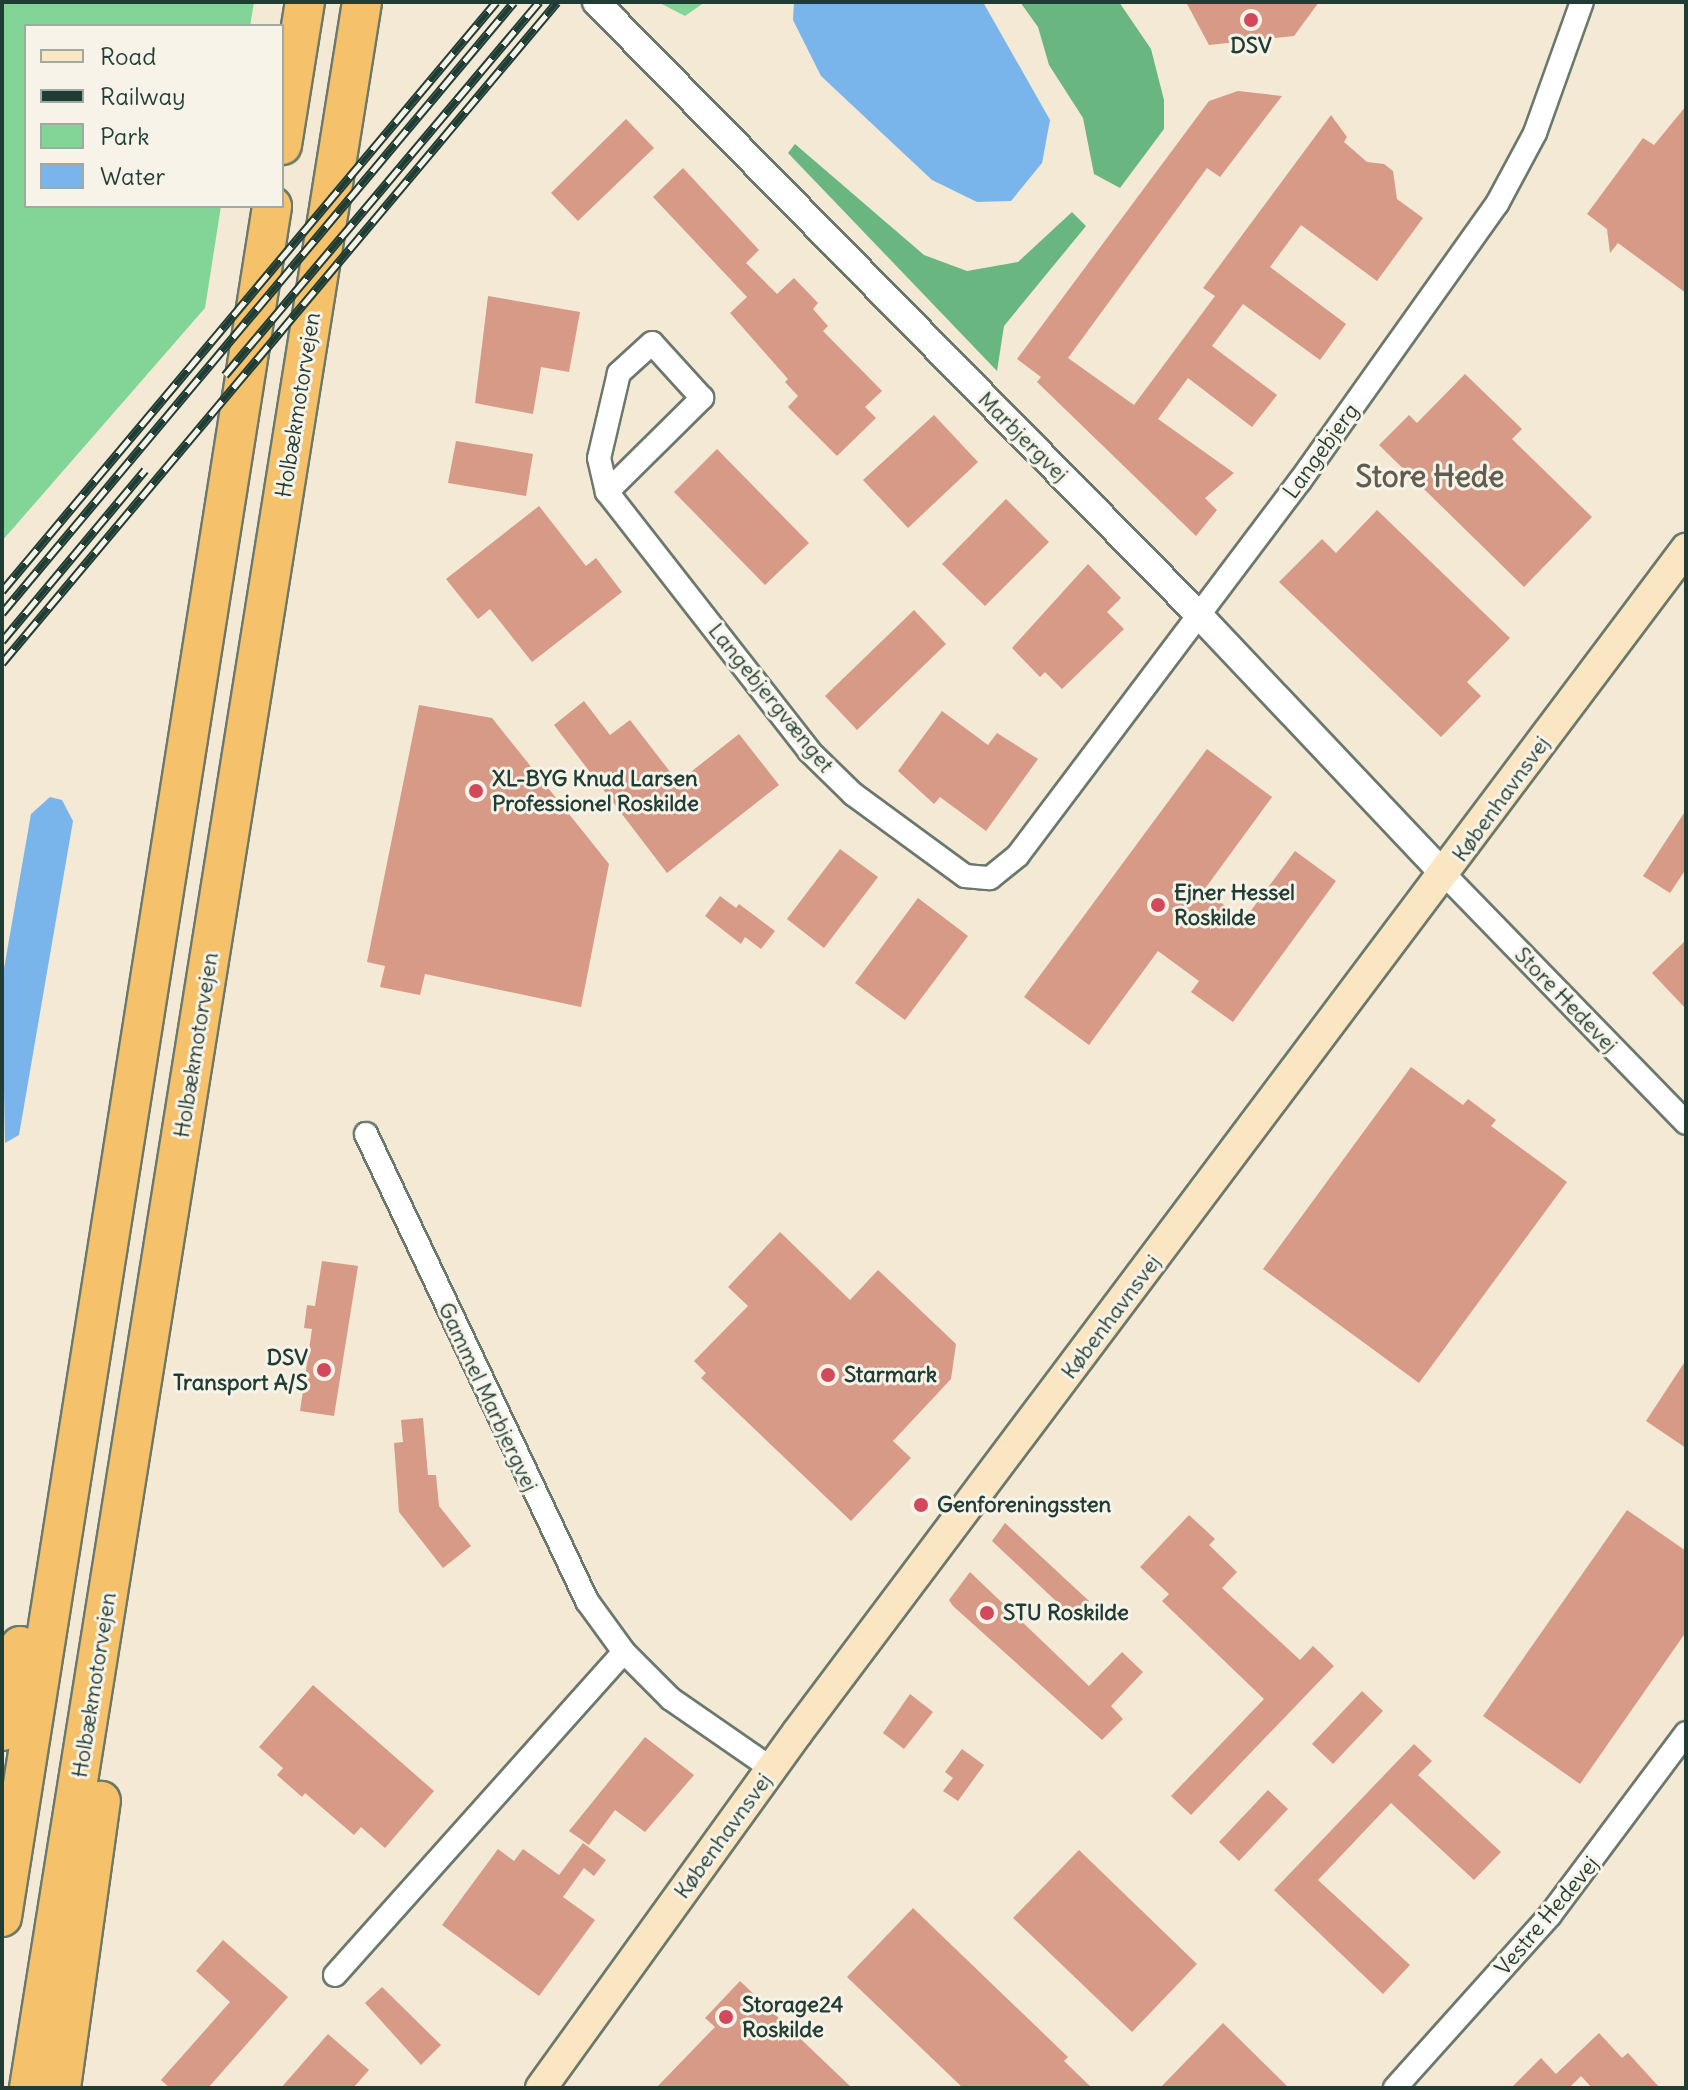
<!DOCTYPE html>
<meta charset="utf-8">
<style>
body{margin:0}
#map{position:relative;width:1688px;height:2090px;overflow:hidden;background:#f4e9d4;font-family:Delius,sans-serif}
div>[style]{position:absolute}
[style*='--x']{left:calc(var(--x)*1px);top:calc(var(--y)*1px);width:calc(var(--w)*1px);rotate:calc(var(--a)*1deg)}
.green>*{inset:0;background:#83d597}
.forest>*{inset:0;background:#6ab680}
.water>*{inset:0;background:#79b5eb}
.building>*{inset:0;background:#d69a86}
.roads{filter:drop-shadow(2px 0 #6a796c) drop-shadow(-2px 0 #6a796c) drop-shadow(0 2px #6a796c) drop-shadow(0 -2px #6a796c)}
.minor>*{height:22px;margin:-11px;padding:0 11px;transform-origin:11px;border-radius:11px;background:#fff}
.tertiary>*{height:26px;margin:-13px;padding:0 13px;transform-origin:13px;border-radius:13px;background:#fff}
.secondary>*{height:30px;margin:-15px;padding:0 15px;transform-origin:15px;border-radius:15px;background:#fbe6c4}
.motorway>*{height:38px;margin:-19px;padding:0 19px;transform-origin:19px;border-radius:19px;background:#f5c16b}
.rail>*{height:9px;margin-top:-4.5px;transform-origin:0;background:repeating-linear-gradient(90deg,#f7f3e8 0 18px,#1f3d34 0 36px);box-sizing:border-box;border-block:2px solid #1f3d34}
.dots>*{width:22px;height:22px;translate:-50% -50%;box-sizing:border-box;border:4px solid #f7f3e8;border-radius:50%}
span{translate:-50% -50%;white-space:nowrap;text-align:center;line-height:1.15;-webkit-text-stroke:6px #f7f3e8;paint-order:stroke}
.poi-label{font-size:22px;color:#1f3d34;font-weight:700}
.left{translate:0 -50%;text-align:left}
.right{translate:-100% -50%;text-align:right}
.street-label{font-size:22px;color:#1f3d34}
.district-label{font-size:30px;color:#5f5e51;font-weight:700}
.frame{position:absolute;inset:0;border:4px solid #1f3d34;pointer-events:none}
.legend{position:absolute;left:24px;top:24px;width:260px;height:184px;box-sizing:border-box;background:#f7f3e8;border:2px solid #a1aaa0;margin:0;padding:10px 14px;list-style:none;font-size:24px;color:#1f3d34}
.legend li{display:flex;align-items:center;gap:16px;height:40px}
.legend b{width:40px;border:2px solid #a1aaa0}
</style>
<div id="map">
<div class="green">
<div style="clip-path:polygon(2px 2px,254px 2px,250px 26px,26px 26px,26px 206px,221px 206px,205px 308px,2px 541px)"></div>
<div style="clip-path:polygon(658px 2px,705px 2px,685px 16px)"></div>
</div>
<div class="forest">
<div style="clip-path:polygon(1020px 2px,1119px 2px,1151px 49px,1164px 100px,1164px 129px,1120px 188px,1094px 174px,1083px 118px,1049px 65px,1038px 27px)"></div>
<div style="clip-path:polygon(795px 144px,924px 255px,967px 271px,1018px 262px,1072px 212px,1086px 226px,1004px 326px,997px 371px,788px 153px)"></div>
</div>
<div class="water">
<div style="clip-path:polygon(794px 2px,983px 2px,1050px 120px,1042px 163px,1011px 201px,977px 202px,932px 180px,821px 76px,793px 20px)"></div>
<div style="clip-path:polygon(50px 797px,62px 800px,73px 821px,19px 1135px,5px 1143px,2px 980px,31px 814px)"></div>
</div>
<div class="building">
<div style="clip-path:polygon(1186px 2px,1319px 2px,1294px 36px,1209px 45px)"></div>
<div style="clip-path:polygon(1238px 91px,1282px 96px,1220px 177px,1207px 168px,1068px 358px,1134px 405px,1215px 296px,1203px 288px,1331px 115px,1347px 137px,1344px 142px,1367px 162px,1384px 164px,1393px 171px,1397px 199px,1423px 218px,1377px 281px,1301px 225px,1270px 267px,1346px 324px,1320px 360px,1243px 304px,1212px 346px,1277px 395px,1252px 427px,1188px 378px,1158px 419px,1234px 473px,1205px 498px,1217px 510px,1196px 536px,1037px 382px,1041px 377px,1017px 359px,1209px 101px)"></div>
<div style="clip-path:polygon(1686px 106px,1686px 293px,1618px 243px,1610px 253px,1607px 229px,1587px 214px,1643px 138px,1654px 145px)"></div>
<div style="clip-path:polygon(626px 119px,654px 148px,578px 221px,551px 193px)"></div>
<div style="clip-path:polygon(683px 168px,759px 250px,746px 263px,777px 294px,794px 278px,818px 303px,813px 309px,828px 326px,823px 331px,882px 391px,865px 407px,876px 418px,837px 456px,788px 407px,798px 396px,785px 382px,788px 379px,730px 313px,747px 297px,653px 197px)"></div>
<div style="clip-path:polygon(488px 296px,580px 312px,569px 372px,541px 367px,533px 414px,475px 403px)"></div>
<div style="clip-path:polygon(1465px 374px,1522px 429px,1512px 439px,1592px 517px,1524px 587px,1379px 445px,1409px 415px,1417px 423px)"></div>
<div style="clip-path:polygon(934px 415px,978px 462px,908px 528px,863px 480px)"></div>
<div style="clip-path:polygon(456px 441px,533px 454px,526px 496px,448px 483px)"></div>
<div style="clip-path:polygon(717px 449px,809px 543px,765px 585px,674px 492px)"></div>
<div style="clip-path:polygon(1006px 499px,1049px 542px,985px 606px,942px 564px)"></div>
<div style="clip-path:polygon(539px 506px,586px 566px,596px 558px,622px 592px,532px 662px,490px 609px,478px 619px,446px 579px)"></div>
<div style="clip-path:polygon(1377px 510px,1510px 638px,1467px 682px,1481px 696px,1441px 737px,1279px 582px,1322px 539px,1336px 553px)"></div>
<div style="clip-path:polygon(1088px 564px,1121px 598px,1107px 612px,1124px 629px,1062px 689px,1045px 672px,1040px 677px,1012px 648px)"></div>
<div style="clip-path:polygon(914px 610px,946px 644px,857px 730px,825px 696px)"></div>
<div style="clip-path:polygon(584px 701px,610px 735px,630px 720px,678px 782px,739px 734px,779px 785px,667px 873px,554px 725px)"></div>
<div style="clip-path:polygon(419px 705px,492px 718px,609px 864px,581px 1007px,425px 974px,420px 995px,380px 987px,385px 966px,367px 962px)"></div>
<div style="clip-path:polygon(942px 711px,988px 745px,997px 733px,1038px 759px,986px 831px,940px 797px,934px 804px,898px 771px)"></div>
<div style="clip-path:polygon(1207px 749px,1272px 797px,1204px 890px,1244px 920px,1295px 851px,1336px 881px,1233px 1022px,1191px 992px,1199px 981px,1158px 951px,1089px 1045px,1024px 997px)"></div>
<div style="clip-path:polygon(1686px 810px,1686px 869px,1670px 893px,1643px 876px)"></div>
<div style="clip-path:polygon(840px 849px,878px 877px,824px 948px,787px 919px)"></div>
<div style="clip-path:polygon(720px 896px,736px 908px,739px 904px,775px 931px,761px 949px,745px 937px,741px 944px,705px 916px)"></div>
<div style="clip-path:polygon(918px 898px,968px 936px,905px 1020px,855px 983px)"></div>
<div style="clip-path:polygon(1686px 940px,1686px 1009px,1652px 973px)"></div>
<div style="clip-path:polygon(1411px 1067px,1463px 1105px,1468px 1099px,1496px 1120px,1491px 1126px,1567px 1182px,1419px 1383px,1263px 1269px)"></div>
<div style="clip-path:polygon(780px 1232px,850px 1300px,878px 1270px,956px 1344px,951px 1379px,893px 1441px,911px 1458px,851px 1521px,701px 1378px,706px 1373px,694px 1361px,748px 1306px,728px 1287px)"></div>
<div style="clip-path:polygon(322px 1261px,358px 1266px,334px 1416px,300px 1411px,312px 1329px,304px 1328px,307px 1305px,315px 1306px)"></div>
<div style="clip-path:polygon(1686px 1360px,1686px 1448px,1646px 1421px)"></div>
<div style="clip-path:polygon(423px 1418px,428px 1475px,436px 1475px,439px 1506px,471px 1546px,443px 1568px,399px 1512px,394px 1443px,403px 1442px,401px 1420px)"></div>
<div style="clip-path:polygon(1627px 1510px,1686px 1551px,1686px 1632px,1580px 1784px,1483px 1716px)"></div>
<div style="clip-path:polygon(1189px 1515px,1215px 1539px,1209px 1545px,1237px 1572px,1222px 1588px,1300px 1660px,1313px 1646px,1334px 1666px,1191px 1815px,1171px 1796px,1264px 1699px,1162px 1601px,1169px 1594px,1140px 1567px)"></div>
<div style="clip-path:polygon(1005px 1523px,1089px 1601px,1073px 1617px,992px 1541px)"></div>
<div style="clip-path:polygon(970px 1572px,1089px 1686px,1122px 1652px,1143px 1672px,1111px 1706px,1123px 1719px,1102px 1740px,953px 1606px,949px 1600px)"></div>
<div style="clip-path:polygon(313px 1685px,434px 1791px,385px 1848px,361px 1827px,354px 1835px,305px 1793px,302px 1797px,277px 1775px,283px 1768px,259px 1747px)"></div>
<div style="clip-path:polygon(1362px 1691px,1383px 1711px,1333px 1764px,1312px 1744px)"></div>
<div style="clip-path:polygon(910px 1694px,933px 1712px,904px 1749px,883px 1733px)"></div>
<div style="clip-path:polygon(645px 1737px,694px 1775px,645px 1832px,615px 1810px,589px 1845px,569px 1831px)"></div>
<div style="clip-path:polygon(1414px 1744px,1432px 1761px,1418px 1775px,1501px 1852px,1474px 1880px,1391px 1803px,1318px 1880px,1410px 1965px,1383px 1994px,1274px 1890px)"></div>
<div style="clip-path:polygon(962px 1749px,984px 1765px,958px 1801px,943px 1791px,953px 1778px,945px 1772px)"></div>
<div style="clip-path:polygon(1268px 1790px,1288px 1809px,1239px 1861px,1219px 1842px)"></div>
<div style="clip-path:polygon(583px 1843px,606px 1860px,594px 1876px,584px 1868px,563px 1897px,595px 1920px,539px 1996px,442px 1925px,498px 1849px,514px 1861px,523px 1849px,559px 1875px)"></div>
<div style="clip-path:polygon(1079px 1850px,1197px 1964px,1132px 2032px,1013px 1918px)"></div>
<div style="clip-path:polygon(913px 1908px,1068px 2057px,1064px 2061px,1092px 2088px,963px 2088px,847px 1977px)"></div>
<div style="clip-path:polygon(223px 1940px,288px 1997px,208px 2088px,170px 2088px,161px 2080px,230px 2002px,196px 1971px)"></div>
<div style="clip-path:polygon(740px 1981px,852px 2088px,656px 2088px,715px 2027px,705px 2018px)"></div>
<div style="clip-path:polygon(382px 1987px,441px 2045px,421px 2065px,365px 2003px)"></div>
<div style="clip-path:polygon(1223px 2023px,1289px 2088px,1160px 2088px)"></div>
<div style="clip-path:polygon(1599px 2033px,1622px 2058px,1628px 2053px,1660px 2088px,1592px 2088px,1581px 2076px,1569px 2088px,1511px 2088px,1541px 2058px,1556px 2074px)"></div>
<div style="clip-path:polygon(328px 2034px,369px 2070px,353px 2088px,281px 2088px)"></div>
</div>
<div class="roads">
<div class="minor">
<div style="--x:607;--y:492;--w:134;--a:-44.7"></div>
<div style="--x:702;--y:398;--w:74;--a:-132.3"></div>
<div style="--x:652;--y:343;--w:45;--a:137.7"></div>
<div style="--x:619;--y:373;--w:87;--a:103.2"></div>
<div style="--x:599;--y:458;--w:35;--a:77"></div>
<div style="--x:607;--y:492;--w:328;--a:52"></div>
<div style="--x:809;--y:751;--w:62;--a:44.3"></div>
<div style="--x:853;--y:794;--w:139;--a:36.2"></div>
<div style="--x:965;--y:876;--w:25;--a:5"></div>
<div style="--x:990;--y:878;--w:36;--a:-39"></div>
<div style="--x:1018;--y:855;--w:468;--a:-53"></div>
<div style="--x:1300;--y:481;--w:340;--a:-54.6"></div>
<div style="--x:1497;--y:204;--w:81;--a:-61.8"></div>
<div style="--x:1535;--y:133;--w:139;--a:-70.3"></div>
<div style="--x:1446;--y:876;--w:344;--a:45.8"></div>
<div style="--x:366;--y:1134;--w:517;--a:64.67"></div>
<div style="--x:587;--y:1601;--w:63;--a:54"></div>
<div style="--x:624;--y:1652;--w:66;--a:45"></div>
<div style="--x:671;--y:1699;--w:123;--a:34.7"></div>
<div style="--x:335;--y:1975;--w:433;--a:-48.2"></div>
<div style="--x:1395;--y:2088;--w:232;--a:-48.1"></div>
<div style="--x:1550;--y:1915;--w:227;--a:-53.2"></div>
</div>
<div class="tertiary">
<div style="--x:596;--y:2;--w:857;--a:45.47"></div>
<div style="--x:1197;--y:613;--w:362;--a:46.6"></div>
</div>
<div class="secondary">
<div style="--x:541;--y:2088;--w:438;--a:-54.2"></div>
<div style="--x:797;--y:1733;--w:1481;--a:-53.1"></div>
</div>
<div class="motorway">
<div style="--x:282;--y:145;--w:145;--a:-80.9"></div>
<div style="--x:2;--y:1731;--w:87;--a:-78"></div>
<div style="--x:2;--y:1917;--w:1732;--a:-81.03"></div>
<div style="--x:29;--y:2088;--w:2112;--a:-80.93"></div>
<div style="--x:61;--y:2088;--w:290;--a:-82.1"></div>
</div>
</div>
<div class="rail">
<div style="--x:225;--y:375;--w:488;--a:-49.9"></div>
<div style="--x:2;--y:591;--w:769;--a:-50.01"></div>
<div style="--x:2;--y:613;--w:797;--a:-50.04"></div>
<div style="--x:2;--y:641;--w:223;--a:-50.1"></div>
<div style="--x:2;--y:663;--w:863;--a:-49.98"></div>
</div>
<div class="dots">
<div style="left:1251px;top:20px;background:#d1495b"></div>
<div style="left:476px;top:791px;background:#d1495b"></div>
<div style="left:1158px;top:905px;background:#d1495b"></div>
<div style="left:324px;top:1370px;background:#d1495b"></div>
<div style="left:828px;top:1375px;background:#d1495b"></div>
<div style="left:921px;top:1505px;background:#d1495b"></div>
<div style="left:987px;top:1613px;background:#d1495b"></div>
<div style="left:726px;top:2017px;background:#d1495b"></div>
</div>
<div class="poi-label">
<span style="left:1251px;top:46px">DSV</span>
<span class="left" style="left:492px;top:791px">XL-BYG Knud Larsen<br>Professionel Roskilde</span>
<span class="left" style="left:1174px;top:905px">Ejner Hessel<br>Roskilde</span>
<span class="right" style="left:308px;top:1370px">DSV<br>Transport A/S</span>
<span class="left" style="left:844px;top:1375px">Starmark</span>
<span class="left" style="left:937px;top:1505px">Genforeningssten</span>
<span class="left" style="left:1003px;top:1613px">STU Roskilde</span>
<span class="left" style="left:742px;top:2017px">Storage24<br>Roskilde</span>
</div>
<div class="street-label">
<span style="left:298px;top:405px;rotate:-81deg">Holbækmotorvejen</span>
<span style="left:1023px;top:437px;rotate:45deg">Marbjergvej</span>
<span style="left:1321px;top:451px;rotate:-54deg">Langebjerg</span>
<span style="left:771px;top:698px;rotate:51deg">Langebjergvænget</span>
<span style="left:1501px;top:799px;rotate:-54deg">Københavnsvej</span>
<span style="left:1566px;top:1000px;rotate:46deg">Store Hedevej</span>
<span style="left:196px;top:1045px;rotate:-81deg">Holbækmotorvejen</span>
<span style="left:1111px;top:1317px;rotate:-53deg">Københavnsvej</span>
<span style="left:488px;top:1397px;rotate:65deg">Gammel Marbjergvej</span>
<span style="left:94px;top:1685px;rotate:-81deg">Holbækmotorvejen</span>
<span style="left:723px;top:1836px;rotate:-54deg">Københavnsvej</span>
<span style="left:1547px;top:1916px;rotate:-50deg">Vestre Hedevej</span>
</div>
<div class="district-label">
<span style="left:1430px;top:476px">Store Hede</span>
</div>
<div class="frame"></div>
<ul class="legend">
<li><b style="height:10px;background:#fbe6c4"></b>Road</li>
<li><b style="height:10px;background:#1f3d34"></b>Railway</li>
<li><b style="height:22px;background:#83d597"></b>Park</li>
<li><b style="height:22px;background:#79b5eb"></b>Water</li>
</ul>
</div>
